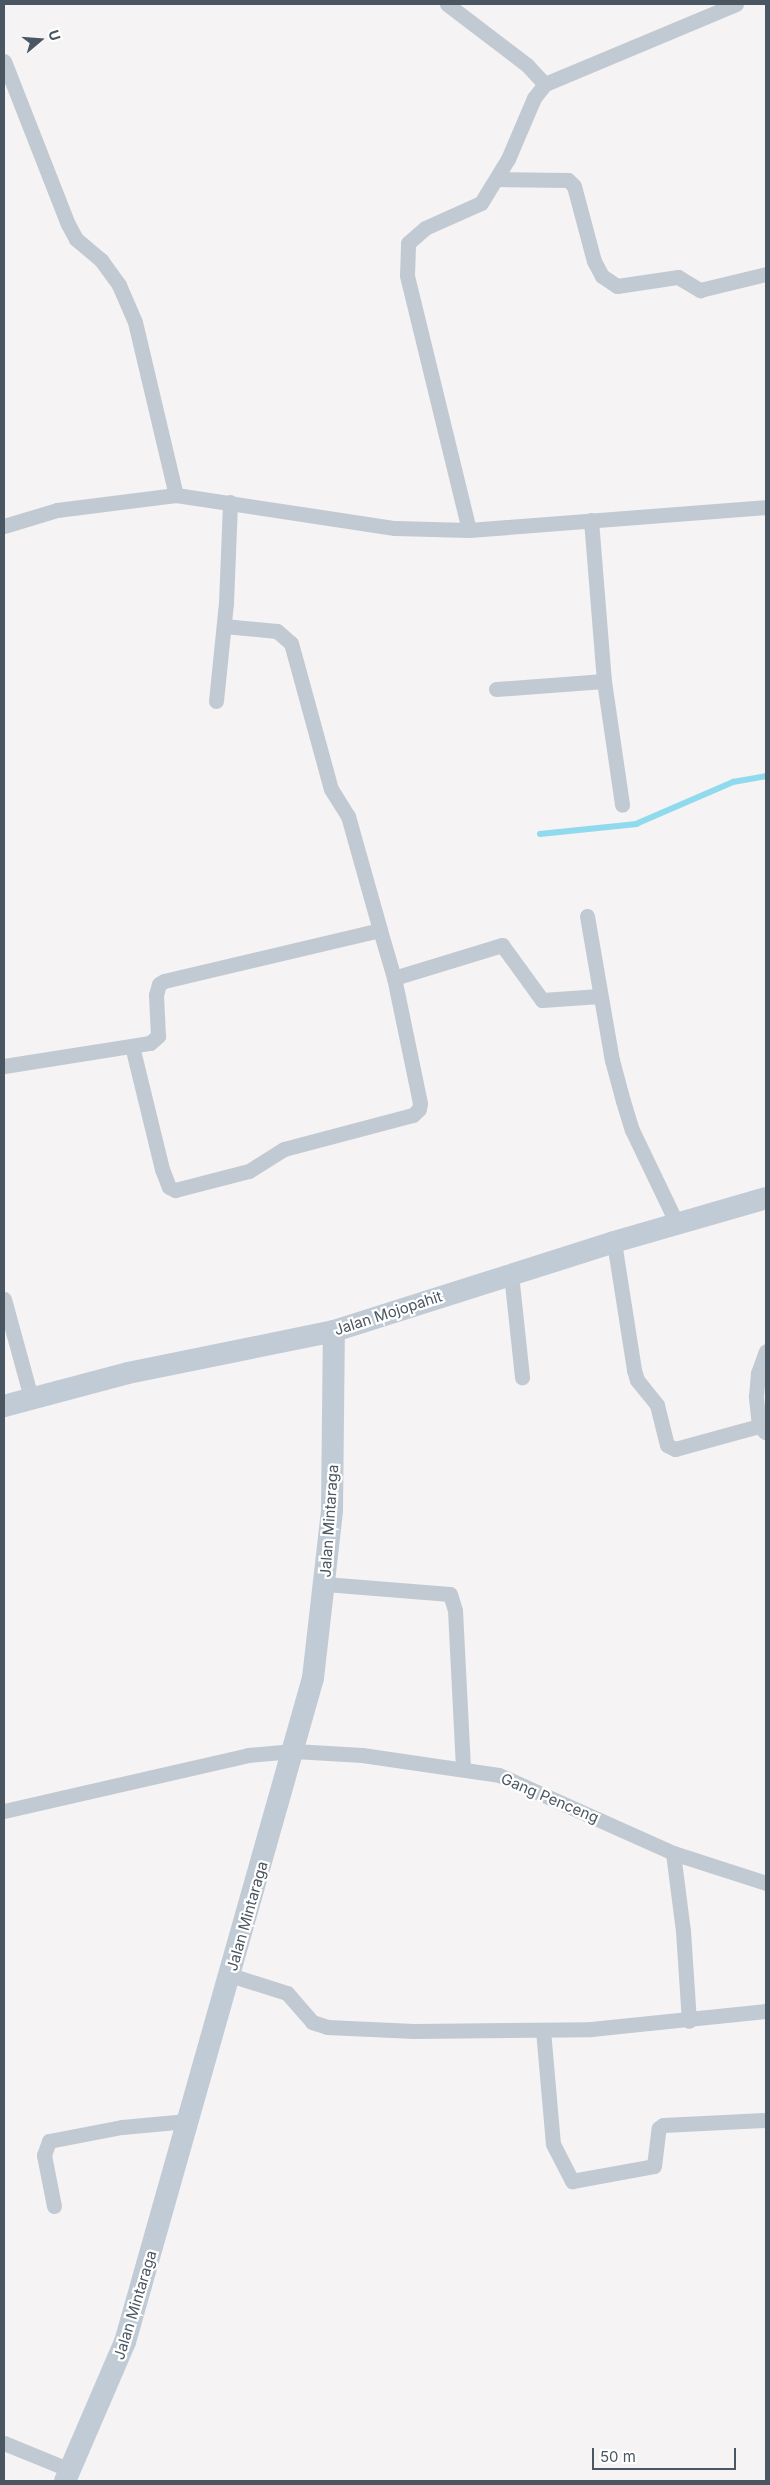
<!DOCTYPE html>
<style>
body{margin:0}
#map{position:relative;width:770px;height:2485px;overflow:hidden;background:#f5f3f3;font-family:Inter,sans-serif}
div>[style]{position:absolute}
[style*='--x']{left:calc(var(--x)*1px);top:calc(var(--y)*1px);width:calc(var(--w)*1px);rotate:calc(var(--a)*1deg)}
.stream>*{height:5.5px;margin:-2.75px;padding:0 2.75px;transform-origin:2.75px;border-radius:2.75px;background:#90daee}
.street>*{height:15px;margin:-7.5px;padding:0 7.5px;transform-origin:7.5px;border-radius:7.5px;background:#c1cad2}
.secondary>*{height:22px;margin:-11px;padding:0 11px;transform-origin:11px;border-radius:11px;background:#c1cbd6}
span{translate:-50% -50%;white-space:nowrap;text-align:center;line-height:1.15;-webkit-text-stroke:4.5px #fff;paint-order:stroke}
.street-label{font-size:15px;color:#4a5661}
.frame{position:absolute;inset:0;border:5px solid #4a5661;pointer-events:none}
.north{position:absolute;left:15px;top:15px;width:50px;height:50px;-webkit-text-stroke:4px #fff;paint-order:stroke;rotate:72deg;font-size:14px;font-weight:700;line-height:20px;text-align:center;color:#4a5661}
.north::after{content:'';display:block;margin:auto;width:18px;height:22px;background:#4a5661;clip-path:polygon(50% 0,100% 100%,50% 72%,0 100%)}
.scale{position:absolute;left:592px;top:2448px;width:144px;height:22px;box-sizing:border-box;border:2px solid #4a5661;border-top:0;padding-left:6px;font-size:15px;line-height:18px;white-space:nowrap;color:#4a5661;-webkit-text-stroke:4px #fff;paint-order:stroke}
</style>
<div id="map">
<div class="stream">
<div style="--x:540;--y:834;--w:97;--a:-5.9"></div>
<div style="--x:636;--y:824;--w:106;--a:-23.4"></div>
<div style="--x:733;--y:782;--w:34;--a:-10"></div>
</div>
<div class="street">
<div style="--x:447;--y:4;--w:101;--a:37.3"></div>
<div style="--x:527;--y:65;--w:26;--a:47"></div>
<div style="--x:4;--y:61;--w:175;--a:68.6"></div>
<div style="--x:68;--y:224;--w:17;--a:62"></div>
<div style="--x:76;--y:239;--w:33;--a:40"></div>
<div style="--x:101;--y:260;--w:31;--a:54"></div>
<div style="--x:119;--y:285;--w:40;--a:66.6"></div>
<div style="--x:135;--y:322;--w:178;--a:76.7"></div>
<div style="--x:498;--y:179;--w:70;--a:0.8"></div>
<div style="--x:568;--y:180;--w:8;--a:45"></div>
<div style="--x:574;--y:186;--w:78;--a:75.1"></div>
<div style="--x:594;--y:261;--w:17;--a:62"></div>
<div style="--x:602;--y:276;--w:18;--a:34"></div>
<div style="--x:617;--y:286;--w:62;--a:-8.4"></div>
<div style="--x:678;--y:277;--w:26;--a:31"></div>
<div style="--x:700;--y:290;--w:68;--a:-13.6"></div>
<div style="--x:591;--y:520;--w:162;--a:85.4"></div>
<div style="--x:604;--y:681;--w:125;--a:81.7"></div>
<div style="--x:4;--y:526;--w:55;--a:-16.8"></div>
<div style="--x:57;--y:510;--w:120;--a:-7.2"></div>
<div style="--x:176;--y:495;--w:221;--a:8.6"></div>
<div style="--x:395;--y:528;--w:74;--a:1.5"></div>
<div style="--x:469;--y:530;--w:298;--a:-4.4"></div>
<div style="--x:469;--y:530;--w:262;--a:-103.7"></div>
<div style="--x:407;--y:275;--w:32;--a:-88"></div>
<div style="--x:408;--y:243;--w:23;--a:-41"></div>
<div style="--x:425;--y:228;--w:61;--a:-24.1"></div>
<div style="--x:481;--y:203;--w:52;--a:-58.5"></div>
<div style="--x:508;--y:159;--w:66;--a:-66.9"></div>
<div style="--x:534;--y:98;--w:18;--a:-52"></div>
<div style="--x:545;--y:84;--w:207;--a:-22.7"></div>
<div style="--x:224;--y:626;--w:53;--a:5.4"></div>
<div style="--x:277;--y:631;--w:18;--a:41"></div>
<div style="--x:291;--y:643;--w:151;--a:74.7"></div>
<div style="--x:331;--y:789;--w:32;--a:58"></div>
<div style="--x:348;--y:816;--w:118;--a:74.3"></div>
<div style="--x:496;--y:689;--w:108;--a:-4.2"></div>
<div style="--x:216;--y:701;--w:99;--a:-84.2"></div>
<div style="--x:226;--y:603;--w:101;--a:-87.7"></div>
<div style="--x:587;--y:916;--w:146;--a:80.2"></div>
<div style="--x:612;--y:1060;--w:42;--a:75"></div>
<div style="--x:623;--y:1101;--w:30;--a:73"></div>
<div style="--x:632;--y:1130;--w:104;--a:64.4"></div>
<div style="--x:132;--y:1046;--w:127;--a:76.3"></div>
<div style="--x:162;--y:1169;--w:19;--a:69"></div>
<div style="--x:169;--y:1187;--w:7;--a:27"></div>
<div style="--x:175;--y:1190;--w:76;--a:-14.4"></div>
<div style="--x:249;--y:1171;--w:41;--a:-32.2"></div>
<div style="--x:284;--y:1149;--w:133;--a:-14.8"></div>
<div style="--x:413;--y:1115;--w:8;--a:-45"></div>
<div style="--x:419;--y:1109;--w:6;--a:-81"></div>
<div style="--x:420;--y:1103;--w:128;--a:-101.7"></div>
<div style="--x:394;--y:978;--w:113;--a:-17"></div>
<div style="--x:502;--y:945;--w:68;--a:54"></div>
<div style="--x:542;--y:1000;--w:58;--a:-3.9"></div>
<div style="--x:4;--y:1066;--w:148;--a:-9"></div>
<div style="--x:150;--y:1043;--w:11;--a:-41"></div>
<div style="--x:158;--y:1036;--w:41;--a:-92.8"></div>
<div style="--x:156;--y:995;--w:11;--a:-75"></div>
<div style="--x:159;--y:984;--w:6;--a:-31"></div>
<div style="--x:164;--y:981;--w:222;--a:-13.3"></div>
<div style="--x:380;--y:930;--w:50;--a:73.7"></div>
<div style="--x:614;--y:1242;--w:130;--a:81.1"></div>
<div style="--x:634;--y:1370;--w:10;--a:73"></div>
<div style="--x:637;--y:1380;--w:32;--a:51"></div>
<div style="--x:657;--y:1405;--w:41;--a:76"></div>
<div style="--x:667;--y:1445;--w:9;--a:27"></div>
<div style="--x:675;--y:1449;--w:87;--a:-15.3"></div>
<div style="--x:511;--y:1274;--w:104;--a:83.9"></div>
<div style="--x:4;--y:1299;--w:103;--a:74.7"></div>
<div style="--x:765;--y:1432;--w:8;--a:-135"></div>
<div style="--x:759;--y:1426;--w:30;--a:-96"></div>
<div style="--x:756;--y:1396;--w:23;--a:-85"></div>
<div style="--x:758;--y:1373;--w:23;--a:-70"></div>
<div style="--x:325;--y:1584;--w:125;--a:4.6"></div>
<div style="--x:450;--y:1594;--w:17;--a:73"></div>
<div style="--x:455;--y:1610;--w:157;--a:87.1"></div>
<div style="--x:4;--y:1811;--w:250;--a:-12.9"></div>
<div style="--x:248;--y:1755;--w:46;--a:-5"></div>
<div style="--x:294;--y:1751;--w:68;--a:3.4"></div>
<div style="--x:362;--y:1755;--w:138;--a:8.3"></div>
<div style="--x:499;--y:1775;--w:191;--a:24.1"></div>
<div style="--x:673;--y:1853;--w:98;--a:17.9"></div>
<div style="--x:673;--y:1853;--w:79;--a:82.7"></div>
<div style="--x:683;--y:1931;--w:90;--a:86.2"></div>
<div style="--x:230;--y:1975;--w:60;--a:17.5"></div>
<div style="--x:287;--y:1993;--w:38;--a:49"></div>
<div style="--x:312;--y:2022;--w:16;--a:18"></div>
<div style="--x:327;--y:2027;--w:87;--a:2.6"></div>
<div style="--x:414;--y:2031;--w:177;--a:-0.6"></div>
<div style="--x:591;--y:2029;--w:176;--a:-5.9"></div>
<div style="--x:543;--y:2030;--w:114;--a:85"></div>
<div style="--x:553;--y:2144;--w:42;--a:62.8"></div>
<div style="--x:572;--y:2181;--w:83;--a:-10.4"></div>
<div style="--x:654;--y:2166;--w:38;--a:-83"></div>
<div style="--x:659;--y:2128;--w:5;--a:-37"></div>
<div style="--x:663;--y:2125;--w:103;--a:-2.8"></div>
<div style="--x:54;--y:2206;--w:52;--a:-101.1"></div>
<div style="--x:44;--y:2155;--w:15;--a:-70"></div>
<div style="--x:49;--y:2141;--w:74;--a:-10.9"></div>
<div style="--x:122;--y:2127;--w:65;--a:-5.3"></div>
<div style="--x:4;--y:2443;--w:71;--a:22.2"></div>
</div>
<div class="secondary">
<div style="--x:4;--y:1406;--w:128;--a:-14.9"></div>
<div style="--x:128;--y:1373;--w:210;--a:-11.5"></div>
<div style="--x:334;--y:1331;--w:294;--a:-17.6"></div>
<div style="--x:614;--y:1242;--w:158;--a:-16.1"></div>
<div style="--x:65;--y:2481;--w:151;--a:-66.7"></div>
<div style="--x:125;--y:2342;--w:690;--a:-74.19"></div>
<div style="--x:313;--y:1678;--w:168;--a:-83.5"></div>
<div style="--x:332;--y:1511;--w:180;--a:-89.4"></div>
</div>
<div class="street-label">
<span style="left:388px;top:1313px;rotate:-18deg">Jalan Mojopahit</span>
<span style="left:329px;top:1521px;rotate:-86deg">Jalan Mintaraga</span>
<span style="left:550px;top:1798px;rotate:23deg">Gang Penceng</span>
<span style="left:247px;top:1916px;rotate:-74deg">Jalan Mintaraga</span>
<span style="left:135px;top:2305px;rotate:-73deg">Jalan Mintaraga</span>
</div>
<div class="frame"></div>
<div class="north">U</div>
<div class="scale">50 m</div>
</div>
